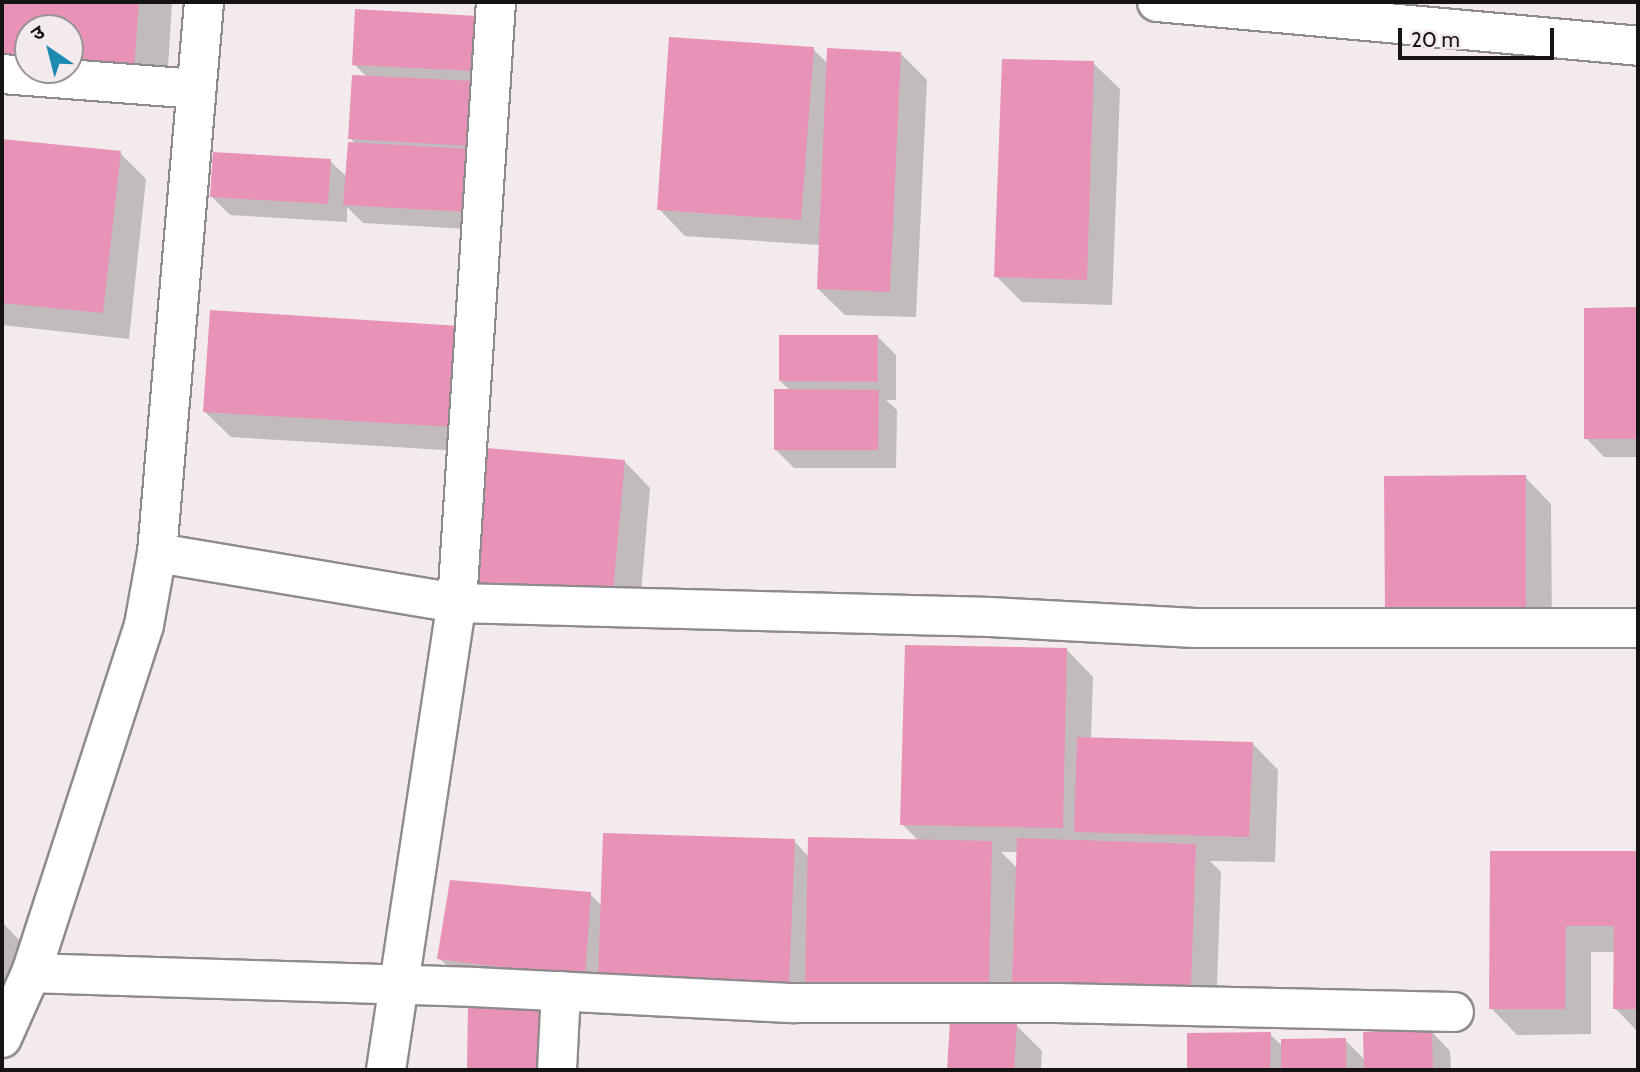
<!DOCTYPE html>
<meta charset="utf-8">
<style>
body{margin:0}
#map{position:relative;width:1640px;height:1072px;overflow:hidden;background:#f2eaed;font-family:Cabin,"Noto Sans Devanagari",sans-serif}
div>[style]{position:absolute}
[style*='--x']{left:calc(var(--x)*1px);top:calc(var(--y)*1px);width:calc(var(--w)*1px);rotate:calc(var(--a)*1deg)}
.shadow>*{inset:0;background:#0003}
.building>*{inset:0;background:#e892b8}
.roads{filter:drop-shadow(2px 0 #918a8d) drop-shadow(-2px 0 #918a8d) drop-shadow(0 2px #918a8d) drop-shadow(0 -2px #918a8d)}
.street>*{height:38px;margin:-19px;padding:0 19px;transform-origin:19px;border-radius:19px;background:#fff}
span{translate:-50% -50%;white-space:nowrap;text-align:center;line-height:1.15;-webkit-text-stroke:6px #f2eaed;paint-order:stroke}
.frame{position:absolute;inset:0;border:4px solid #161314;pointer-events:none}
.north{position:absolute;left:14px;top:14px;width:70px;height:70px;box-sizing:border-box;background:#f2eaed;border:2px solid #9a9496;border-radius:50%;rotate:325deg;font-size:19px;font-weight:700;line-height:28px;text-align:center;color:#161314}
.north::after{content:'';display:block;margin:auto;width:24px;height:32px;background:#1c8ab0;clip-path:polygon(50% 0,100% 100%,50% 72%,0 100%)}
.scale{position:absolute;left:1398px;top:28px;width:156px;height:32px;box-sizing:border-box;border:4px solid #161314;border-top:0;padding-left:9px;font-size:21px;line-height:24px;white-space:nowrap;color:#161314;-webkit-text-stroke:5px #f2eaed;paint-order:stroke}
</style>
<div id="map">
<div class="shadow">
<div style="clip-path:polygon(evenodd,2px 2px,172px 2px,166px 101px,2px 91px,2px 2px,28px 28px,70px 28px,70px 70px,28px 70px,28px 28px)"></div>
<div style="clip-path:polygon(476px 17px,485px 230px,363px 223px,347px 207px,347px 222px,230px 215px,212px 197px,330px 161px,347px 177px,356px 144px,350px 138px,367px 77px,354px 64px)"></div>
<div style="clip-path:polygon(813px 49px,828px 64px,900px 53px,927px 80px,916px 317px,845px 315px,818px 289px,820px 245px,685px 236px,659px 209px)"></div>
<div style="clip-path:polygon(1093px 63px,1120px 89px,1112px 305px,1022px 302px,996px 276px)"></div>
<div style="clip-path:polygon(2px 140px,120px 153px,146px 179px,129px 339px,2px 325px)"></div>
<div style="clip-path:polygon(1638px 309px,1638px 457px,1604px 457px,1586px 438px,1585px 310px)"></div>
<div style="clip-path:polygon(459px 328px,478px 452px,231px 437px,204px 411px)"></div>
<div style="clip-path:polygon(878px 337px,896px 355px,896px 400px,886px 400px,897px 410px,896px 468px,794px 468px,776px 450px,791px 391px,780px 381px)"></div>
<div style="clip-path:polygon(624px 461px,650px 488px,638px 628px,502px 617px)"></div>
<div style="clip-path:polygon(1525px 477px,1551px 504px,1552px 637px,1386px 478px)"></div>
<div style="clip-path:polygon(evenodd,1067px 650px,1093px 677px,1091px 739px,1252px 743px,1278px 770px,1275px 862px,1210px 861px,1221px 872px,1216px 1013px,1040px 1008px,1015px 983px,1015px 1011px,458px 977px,439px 958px,590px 894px,602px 906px,794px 841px,809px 857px,919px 841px,902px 824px,1067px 650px,1001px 852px,1018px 852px,1017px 868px,1001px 852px,1067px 650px,624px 978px,798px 983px,798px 987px,624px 978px)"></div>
<div style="clip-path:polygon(1492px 853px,1638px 853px,1638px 1032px,1615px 1008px,1615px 952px,1591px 952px,1591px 1034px,1517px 1035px,1491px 1008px)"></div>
<div style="clip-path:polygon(2px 922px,21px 942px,2px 1022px)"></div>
<div style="clip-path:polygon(952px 1022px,1016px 1025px,1042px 1051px,1041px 1070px,949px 1070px)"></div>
<div style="clip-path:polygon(1432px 1032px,1450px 1051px,1451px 1070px,1189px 1070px,1189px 1034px,1270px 1034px,1283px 1047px,1345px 1040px,1365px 1060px)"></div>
</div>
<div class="building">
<div style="clip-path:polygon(2px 2px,139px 2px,134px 69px,70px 66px,70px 28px,28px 28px,28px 63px,2px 62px)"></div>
<div style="clip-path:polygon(355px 9px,477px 16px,474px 71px,352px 65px)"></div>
<div style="clip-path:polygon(669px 37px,814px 47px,801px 220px,657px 210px)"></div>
<div style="clip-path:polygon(827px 48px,901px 52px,890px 292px,817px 289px)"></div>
<div style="clip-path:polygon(1002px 59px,1094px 61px,1087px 280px,994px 277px)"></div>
<div style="clip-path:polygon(352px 75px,474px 81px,471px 146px,348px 139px)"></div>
<div style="clip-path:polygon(2px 139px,121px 151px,103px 313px,2px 303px)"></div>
<div style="clip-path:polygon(348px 142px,471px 149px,467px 212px,343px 205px)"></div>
<div style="clip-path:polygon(213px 152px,331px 159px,328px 204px,210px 197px)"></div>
<div style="clip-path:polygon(1638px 307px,1638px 439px,1584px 439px,1584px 308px)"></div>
<div style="clip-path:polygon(210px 310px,459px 326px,453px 427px,203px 412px)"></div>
<div style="clip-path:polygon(779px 335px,878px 335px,878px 382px,779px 381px)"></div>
<div style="clip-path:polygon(774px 389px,879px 390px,878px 450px,774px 450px)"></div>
<div style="clip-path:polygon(486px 448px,625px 460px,612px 603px,473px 591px)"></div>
<div style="clip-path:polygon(1526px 475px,1526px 612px,1385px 612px,1384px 476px)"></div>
<div style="clip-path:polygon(905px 645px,1067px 648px,1063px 828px,900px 825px)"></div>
<div style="clip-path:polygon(1077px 737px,1253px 742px,1249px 837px,1074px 832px)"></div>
<div style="clip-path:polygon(603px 833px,795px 839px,789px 985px,598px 978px)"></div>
<div style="clip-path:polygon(808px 837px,992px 841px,989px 985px,805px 983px)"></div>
<div style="clip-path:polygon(1017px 838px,1196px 844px,1191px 987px,1012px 982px)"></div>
<div style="clip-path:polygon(1490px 851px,1638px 851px,1638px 1009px,1613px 1009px,1614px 926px,1566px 926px,1565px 1009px,1489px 1009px)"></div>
<div style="clip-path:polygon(450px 880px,591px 892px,585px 978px,437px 959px)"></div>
<div style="clip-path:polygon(468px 1004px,547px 1005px,546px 1070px,467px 1070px)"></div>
<div style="clip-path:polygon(950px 1020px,1017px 1023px,1014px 1070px,947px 1070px)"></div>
<div style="clip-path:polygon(1432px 1030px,1433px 1070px,1364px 1070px,1363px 1032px)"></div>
<div style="clip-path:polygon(1271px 1032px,1270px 1070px,1187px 1070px,1187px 1033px)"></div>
<div style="clip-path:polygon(1346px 1038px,1346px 1070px,1281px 1070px,1281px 1039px)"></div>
</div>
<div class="roads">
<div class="street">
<div style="--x:1157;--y:2;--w:483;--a:5.2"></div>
<div style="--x:2;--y:74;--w:195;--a:4.4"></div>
<div style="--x:157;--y:553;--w:304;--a:9.5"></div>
<div style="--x:457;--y:603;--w:533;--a:1.5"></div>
<div style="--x:990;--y:617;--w:205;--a:3.1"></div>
<div style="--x:1195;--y:628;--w:443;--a:0"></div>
<div style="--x:31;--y:973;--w:443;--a:1.8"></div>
<div style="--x:474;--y:987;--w:321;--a:2.9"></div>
<div style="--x:795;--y:1003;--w:262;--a:0"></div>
<div style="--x:1057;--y:1003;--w:397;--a:1.3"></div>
<div style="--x:2;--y:1038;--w:71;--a:-66"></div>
<div style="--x:31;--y:973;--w:366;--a:-72"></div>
<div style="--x:144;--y:625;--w:73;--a:-79.8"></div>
<div style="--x:157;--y:553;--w:553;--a:-85.12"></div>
<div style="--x:386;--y:1070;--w:472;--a:-81.4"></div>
<div style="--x:457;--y:603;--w:602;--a:-86.29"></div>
<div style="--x:557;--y:1070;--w:79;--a:-87.1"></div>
</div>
</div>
<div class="frame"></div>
<div class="north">उ</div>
<div class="scale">20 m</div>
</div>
